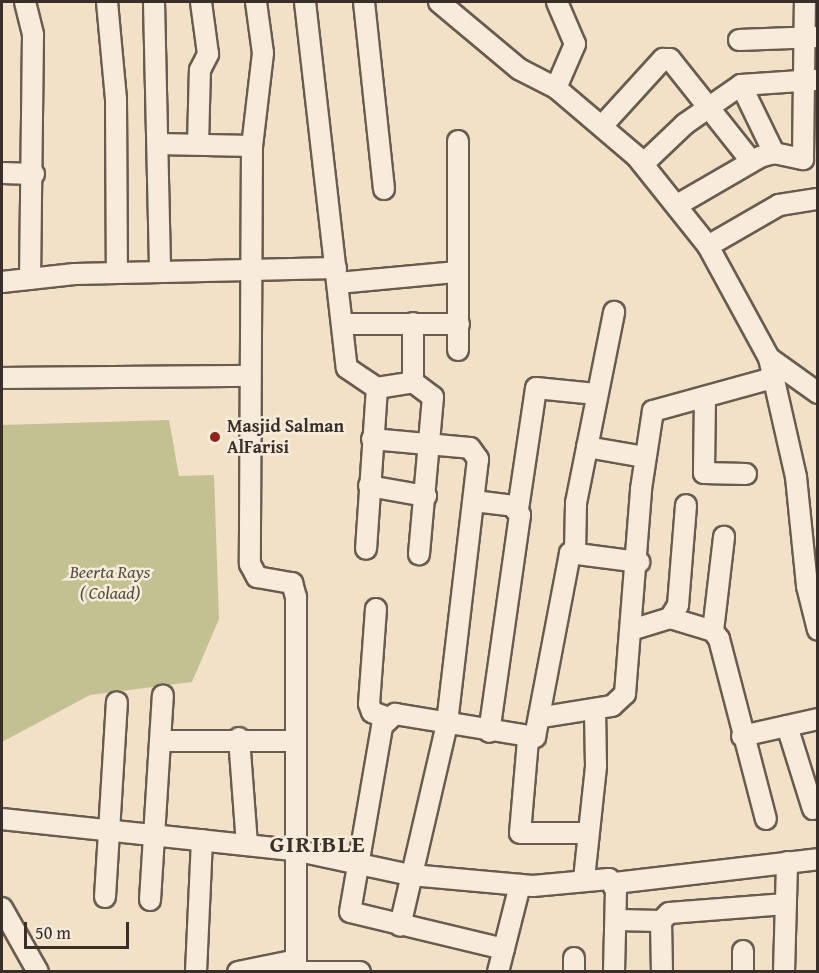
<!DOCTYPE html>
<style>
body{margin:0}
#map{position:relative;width:819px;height:973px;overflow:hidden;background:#f3e1c7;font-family:"Gentium Book Plus",serif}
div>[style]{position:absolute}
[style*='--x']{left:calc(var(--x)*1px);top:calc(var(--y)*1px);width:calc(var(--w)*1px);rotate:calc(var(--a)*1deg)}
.green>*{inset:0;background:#c3c191}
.roads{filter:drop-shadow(2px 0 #685c50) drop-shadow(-2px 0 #685c50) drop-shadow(0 2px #685c50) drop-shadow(0 -2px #685c50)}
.minor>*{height:20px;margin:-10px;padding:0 10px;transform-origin:10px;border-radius:10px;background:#f7ecdb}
.dots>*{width:16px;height:16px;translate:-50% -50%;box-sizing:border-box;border:3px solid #f7ecdb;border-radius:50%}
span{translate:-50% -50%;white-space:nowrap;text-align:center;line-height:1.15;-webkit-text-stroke:5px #f7ecdb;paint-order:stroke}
.poi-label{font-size:18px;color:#3a2f28;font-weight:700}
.left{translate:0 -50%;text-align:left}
.park-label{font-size:18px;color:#554c3d;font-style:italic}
.district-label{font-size:24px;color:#3a2f28;font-weight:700;letter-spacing:1.5px}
.frame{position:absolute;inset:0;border:3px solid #3a2f28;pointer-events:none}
.scale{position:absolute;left:24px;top:922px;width:105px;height:27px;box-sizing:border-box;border:3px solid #3a2f28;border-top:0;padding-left:8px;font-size:18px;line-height:21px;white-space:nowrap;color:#3a2f28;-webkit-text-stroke:4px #f7ecdb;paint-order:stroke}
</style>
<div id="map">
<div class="green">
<div style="clip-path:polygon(169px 420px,179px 476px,214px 475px,219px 619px,192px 682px,90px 695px,2px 742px,2px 425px)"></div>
</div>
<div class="roads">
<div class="minor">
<div style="--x:25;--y:2;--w:34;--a:76"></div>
<div style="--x:33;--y:35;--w:244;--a:90.7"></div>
<div style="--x:107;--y:2;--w:97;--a:84.7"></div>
<div style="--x:116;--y:99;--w:174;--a:89.7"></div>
<div style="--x:154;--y:2;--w:270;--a:88.7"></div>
<div style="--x:256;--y:2;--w:51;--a:82.2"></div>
<div style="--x:263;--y:53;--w:94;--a:96.7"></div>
<div style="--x:252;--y:146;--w:418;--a:90.3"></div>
<div style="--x:250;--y:564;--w:15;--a:62"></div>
<div style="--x:257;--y:577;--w:36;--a:10"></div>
<div style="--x:292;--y:583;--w:15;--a:74"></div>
<div style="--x:296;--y:597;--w:375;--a:90"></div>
<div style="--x:305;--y:2;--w:368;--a:83.5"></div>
<div style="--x:347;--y:368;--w:36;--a:34"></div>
<div style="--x:377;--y:388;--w:161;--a:93.9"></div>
<div style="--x:364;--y:2;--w:188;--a:83.9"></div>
<div style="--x:439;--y:2;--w:104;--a:39.9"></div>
<div style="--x:519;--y:69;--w:42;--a:27.2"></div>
<div style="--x:556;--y:88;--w:106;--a:40.4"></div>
<div style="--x:637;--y:157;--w:114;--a:51.4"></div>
<div style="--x:708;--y:246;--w:128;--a:61.4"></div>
<div style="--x:769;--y:358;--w:122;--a:77.2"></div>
<div style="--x:796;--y:477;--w:110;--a:84.2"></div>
<div style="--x:807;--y:586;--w:45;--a:76"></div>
<div style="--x:739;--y:40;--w:79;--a:-2.2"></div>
<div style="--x:741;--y:85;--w:76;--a:64.1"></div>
<div style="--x:556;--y:88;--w:48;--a:-66.6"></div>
<div style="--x:575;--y:44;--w:46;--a:-113.2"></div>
<div style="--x:602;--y:126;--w:91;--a:-47.7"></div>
<div style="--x:663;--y:59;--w:7;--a:0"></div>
<div style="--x:670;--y:59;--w:130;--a:51.5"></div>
<div style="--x:158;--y:144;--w:94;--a:1.2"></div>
<div style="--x:198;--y:144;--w:74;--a:-88.5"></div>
<div style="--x:200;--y:70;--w:18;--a:-63"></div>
<div style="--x:208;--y:54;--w:52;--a:-97.7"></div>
<div style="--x:643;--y:164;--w:58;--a:-43.6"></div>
<div style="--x:685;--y:124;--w:68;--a:-34.9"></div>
<div style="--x:741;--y:85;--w:74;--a:-3.9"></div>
<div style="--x:2;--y:173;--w:32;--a:2"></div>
<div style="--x:679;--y:204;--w:94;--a:-30.1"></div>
<div style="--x:760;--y:157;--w:15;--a:-16"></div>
<div style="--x:774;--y:153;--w:30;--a:12"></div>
<div style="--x:803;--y:159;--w:157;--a:-89.3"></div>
<div style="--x:708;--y:246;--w:82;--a:-30"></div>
<div style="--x:779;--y:205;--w:39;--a:-9"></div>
<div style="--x:2;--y:282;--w:73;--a:-6.3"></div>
<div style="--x:75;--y:274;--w:261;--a:-1.3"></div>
<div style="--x:338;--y:283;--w:120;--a:-5.3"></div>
<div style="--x:344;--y:324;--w:115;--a:0"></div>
<div style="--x:458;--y:350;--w:209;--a:-90"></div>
<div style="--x:769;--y:358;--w:60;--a:35.5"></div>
<div style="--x:2;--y:378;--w:248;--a:-0.5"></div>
<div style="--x:413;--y:382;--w:25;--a:37"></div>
<div style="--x:433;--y:397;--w:158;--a:95.1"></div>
<div style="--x:377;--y:388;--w:36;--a:-9"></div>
<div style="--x:413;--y:382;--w:59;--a:-90"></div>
<div style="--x:705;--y:398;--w:75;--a:90.8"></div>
<div style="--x:704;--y:473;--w:42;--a:1.4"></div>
<div style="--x:372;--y:439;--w:98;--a:5.2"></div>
<div style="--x:470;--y:448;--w:14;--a:54"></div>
<div style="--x:478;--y:459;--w:267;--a:96.7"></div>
<div style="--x:447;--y:724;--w:207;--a:103.1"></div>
<div style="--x:587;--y:447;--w:59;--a:9.8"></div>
<div style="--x:369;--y:486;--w:58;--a:10"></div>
<div style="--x:474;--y:501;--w:38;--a:7"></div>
<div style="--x:512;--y:506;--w:12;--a:48"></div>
<div style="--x:520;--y:515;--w:219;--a:98.1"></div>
<div style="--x:518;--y:509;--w:122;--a:-81.5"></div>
<div style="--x:536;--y:388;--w:60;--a:5.7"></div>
<div style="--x:575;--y:552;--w:49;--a:-88.8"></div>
<div style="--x:576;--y:503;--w:195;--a:-78.7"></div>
<div style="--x:376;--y:609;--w:95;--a:94.2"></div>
<div style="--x:369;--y:704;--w:9;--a:69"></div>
<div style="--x:372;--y:712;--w:15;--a:20"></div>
<div style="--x:670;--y:618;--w:45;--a:16.8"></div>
<div style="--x:713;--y:631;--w:10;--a:53"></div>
<div style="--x:719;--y:639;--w:186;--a:75.4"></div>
<div style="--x:631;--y:630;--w:41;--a:-17.1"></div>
<div style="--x:670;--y:618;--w:15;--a:-58"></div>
<div style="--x:678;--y:605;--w:100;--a:-85.4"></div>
<div style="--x:713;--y:631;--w:95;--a:-83.3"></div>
<div style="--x:543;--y:717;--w:70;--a:-9.1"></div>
<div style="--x:612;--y:706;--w:18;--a:-43"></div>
<div style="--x:625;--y:694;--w:206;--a:-85.5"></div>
<div style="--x:641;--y:489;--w:79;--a:-81.3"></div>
<div style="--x:653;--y:411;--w:124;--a:-15.4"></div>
<div style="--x:787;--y:726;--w:87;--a:72.6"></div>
<div style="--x:742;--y:736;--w:78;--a:-12.6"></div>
<div style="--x:239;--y:738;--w:107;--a:85.7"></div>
<div style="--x:528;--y:740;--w:93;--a:94.9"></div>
<div style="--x:520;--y:833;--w:68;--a:0"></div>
<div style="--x:160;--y:741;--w:135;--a:0"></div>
<div style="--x:2;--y:819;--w:294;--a:6.1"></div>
<div style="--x:294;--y:850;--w:120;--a:12.1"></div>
<div style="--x:411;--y:875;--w:122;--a:5.2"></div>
<div style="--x:533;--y:886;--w:76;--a:-5.3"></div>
<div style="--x:609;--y:879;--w:13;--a:58"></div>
<div style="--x:616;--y:890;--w:82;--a:91.4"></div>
<div style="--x:584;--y:879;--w:114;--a:-83.9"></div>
<div style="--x:596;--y:766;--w:56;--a:-91"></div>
<div style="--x:615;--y:883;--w:204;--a:-6.7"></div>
<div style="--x:105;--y:897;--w:195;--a:-86.5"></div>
<div style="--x:150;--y:900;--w:205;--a:-86.4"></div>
<div style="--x:2;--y:908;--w:73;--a:60.6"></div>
<div style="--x:616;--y:920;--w:45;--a:1.3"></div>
<div style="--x:661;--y:921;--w:51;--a:88.9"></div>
<div style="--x:661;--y:921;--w:11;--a:-45"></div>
<div style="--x:669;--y:913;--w:117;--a:-4.4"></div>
<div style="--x:504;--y:949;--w:158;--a:-166.5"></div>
<div style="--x:350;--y:912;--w:189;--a:-80.2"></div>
<div style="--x:382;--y:726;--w:18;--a:-43"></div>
<div style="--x:395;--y:714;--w:142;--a:9.3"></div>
<div style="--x:535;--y:737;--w:187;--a:-79.2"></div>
<div style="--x:570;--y:553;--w:70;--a:7.4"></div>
<div style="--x:743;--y:951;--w:21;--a:90"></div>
<div style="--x:574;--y:958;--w:14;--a:90"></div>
<div style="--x:196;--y:972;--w:132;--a:-87.4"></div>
<div style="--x:238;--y:972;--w:55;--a:-11.5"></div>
<div style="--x:301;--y:972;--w:59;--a:0"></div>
<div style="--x:498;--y:972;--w:90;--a:-75.8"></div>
<div style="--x:784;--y:972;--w:110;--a:-88.4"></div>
</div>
</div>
<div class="dots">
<div style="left:215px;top:437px;background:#8f2418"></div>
</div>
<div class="poi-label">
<span class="left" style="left:227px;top:437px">Masjid Salman<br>AlFarisi</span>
</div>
<div class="park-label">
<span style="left:110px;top:583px">Beerta Rays<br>( Colaad)</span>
</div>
<div class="district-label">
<span style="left:318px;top:844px">GIRIBLE</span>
</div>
<div class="frame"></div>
<div class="scale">50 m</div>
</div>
